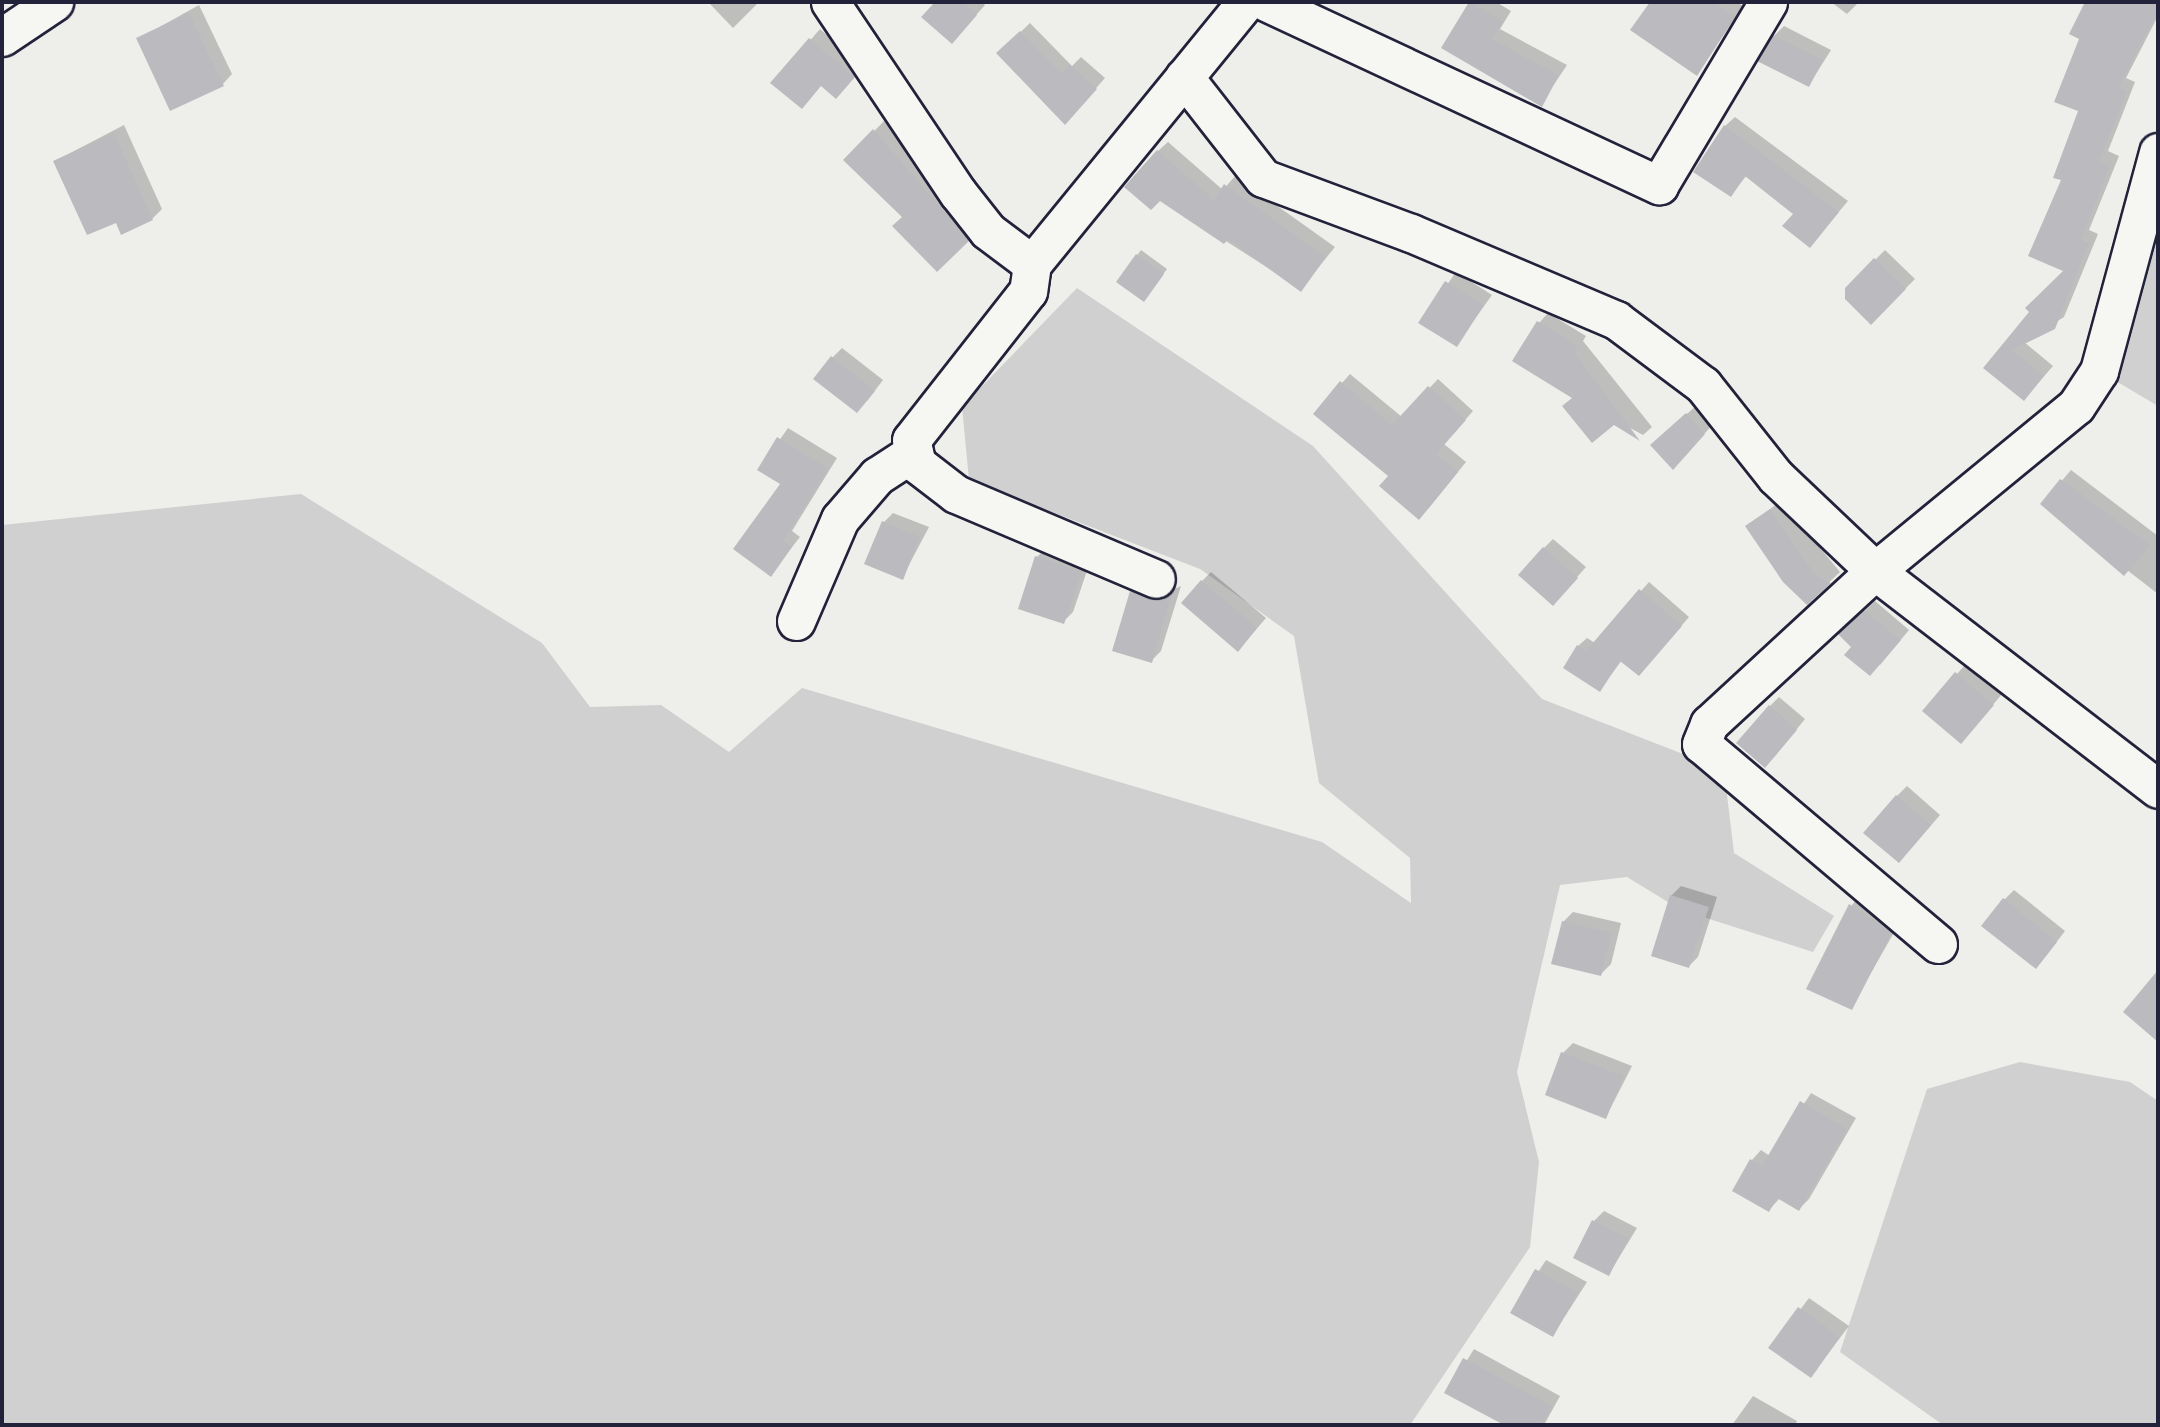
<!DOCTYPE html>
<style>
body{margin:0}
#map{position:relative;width:2160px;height:1427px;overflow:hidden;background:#eeeeeb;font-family:Pangolin,sans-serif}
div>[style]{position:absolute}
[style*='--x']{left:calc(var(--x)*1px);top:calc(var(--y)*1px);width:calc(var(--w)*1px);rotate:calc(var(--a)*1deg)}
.green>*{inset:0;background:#d0d0d1}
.shadow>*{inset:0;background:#0003}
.building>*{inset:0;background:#bbbbbf}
.roads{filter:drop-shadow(2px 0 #22223b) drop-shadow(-2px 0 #22223b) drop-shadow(0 2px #22223b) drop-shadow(0 -2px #22223b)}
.minor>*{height:37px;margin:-18.5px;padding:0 18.5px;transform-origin:18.5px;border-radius:18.5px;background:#f6f6f2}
span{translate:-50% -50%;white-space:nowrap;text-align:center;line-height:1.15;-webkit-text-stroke:6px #f6f6f2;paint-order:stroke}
.frame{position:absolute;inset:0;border:4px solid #22223b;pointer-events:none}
</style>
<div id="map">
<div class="green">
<div style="clip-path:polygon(2158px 152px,2158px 406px,2099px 371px)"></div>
<div style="clip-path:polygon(1077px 288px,1313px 446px,1542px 699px,1724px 770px,1734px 853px,1834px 916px,1813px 952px,1681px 910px,1627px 877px,1560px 885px,1517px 1072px,1539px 1162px,1530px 1247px,1410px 1425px,2px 1425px,2px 525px,301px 494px,542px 643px,590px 707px,661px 705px,729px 752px,802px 688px,1322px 842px,1411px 903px,1410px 858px,1319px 783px,1294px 636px,1200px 569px,969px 480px,962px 407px)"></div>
<div style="clip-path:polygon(2020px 1062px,2130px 1082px,2158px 1101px,2158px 1425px,1943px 1425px,1840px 1352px,1927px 1089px)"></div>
</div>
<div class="shadow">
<div style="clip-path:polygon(708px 2px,759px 2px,733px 28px)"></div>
<div style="clip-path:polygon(937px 2px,982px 2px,985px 5px,961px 32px,924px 17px)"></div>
<div style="clip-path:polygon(1472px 2px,1496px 2px,1511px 11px,1500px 29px,1567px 65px,1541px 104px,1444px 47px)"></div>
<div style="clip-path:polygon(1652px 2px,1737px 2px,1743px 6px,1697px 74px,1633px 29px)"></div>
<div style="clip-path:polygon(1831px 2px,1859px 2px,1847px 14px)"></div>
<div style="clip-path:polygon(2087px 2px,2158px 2px,2158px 16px,2126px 78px,2135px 82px,2108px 151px,2119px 156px,2089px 230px,2098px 234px,2064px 317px,2024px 342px,2053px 366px,2033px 389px,1986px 368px,2066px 270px,2063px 179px,2080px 110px,2082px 38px,2071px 33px)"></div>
<div style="clip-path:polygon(199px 5px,232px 74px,223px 84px,138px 39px)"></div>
<div style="clip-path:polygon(1030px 23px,1072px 66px,1081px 57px,1105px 78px,1074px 113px,999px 53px)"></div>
<div style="clip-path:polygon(1784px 26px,1831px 50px,1809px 85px,1774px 36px)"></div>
<div style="clip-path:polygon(820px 29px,863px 66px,846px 87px,773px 83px)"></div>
<div style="clip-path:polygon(1735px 117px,1848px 201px,1810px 246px,1795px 213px,1747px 175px,1731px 195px,1725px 126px)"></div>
<div style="clip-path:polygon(884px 121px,978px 230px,937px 270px,904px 217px,846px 160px)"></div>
<div style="clip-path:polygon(124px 125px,162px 209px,152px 219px,117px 220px,55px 161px)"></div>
<div style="clip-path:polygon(1168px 142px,1223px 190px,1235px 176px,1335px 247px,1301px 289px,1160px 199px,1158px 151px)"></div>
<div style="clip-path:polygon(1141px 250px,1167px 269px,1148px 295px,1118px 281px)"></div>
<div style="clip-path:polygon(1885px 250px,1915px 279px,1871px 323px,1846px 289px)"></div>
<div style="clip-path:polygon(1456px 272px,1492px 295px,1456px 345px,1421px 322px)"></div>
<div style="clip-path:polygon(1548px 313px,1586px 336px,1583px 341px,1652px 427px,1643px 435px,1573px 397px,1539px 323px)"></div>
<div style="clip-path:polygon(842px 348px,883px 380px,867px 401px,832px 358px)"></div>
<div style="clip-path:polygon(1350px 374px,1402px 417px,1438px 379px,1473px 411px,1444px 444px,1466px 462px,1428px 509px,1390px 476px,1342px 383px)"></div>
<div style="clip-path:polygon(1697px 405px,1714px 423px,1683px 458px,1662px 436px)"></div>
<div style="clip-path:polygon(788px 428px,837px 458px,792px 531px,800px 537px,771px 574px,783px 484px,759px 469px)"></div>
<div style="clip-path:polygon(2071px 470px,2158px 536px,2158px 594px,2042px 504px)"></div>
<div style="clip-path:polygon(1781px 501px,1840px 572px,1807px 603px,1747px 526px)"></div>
<div style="clip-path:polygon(893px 513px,929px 527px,902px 578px,884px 522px)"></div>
<div style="clip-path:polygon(1553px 539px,1586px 567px,1562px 594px,1544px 548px)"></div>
<div style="clip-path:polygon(1047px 547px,1090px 562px,1073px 612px,1063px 622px,1037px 557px)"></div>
<div style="clip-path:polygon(1211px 572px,1266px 618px,1247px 640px,1202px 581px)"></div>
<div style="clip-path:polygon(1141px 582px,1169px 591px,1181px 586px,1161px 651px,1151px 661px,1132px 592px)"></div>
<div style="clip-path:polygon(1649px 582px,1689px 617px,1647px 666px,1622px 660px,1600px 690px,1578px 646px,1587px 638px,1595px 643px)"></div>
<div style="clip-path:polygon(1875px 601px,1909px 630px,1880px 665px,1853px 647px,1850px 625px)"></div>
<div style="clip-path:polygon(1966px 664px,2002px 694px,1970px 732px,1957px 674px)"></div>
<div style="clip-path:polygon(1779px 697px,1805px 719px,1775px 756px,1770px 706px)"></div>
<div style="clip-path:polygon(1907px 786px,1940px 815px,1909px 851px,1897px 796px)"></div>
<div style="clip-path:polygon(1681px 886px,1717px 897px,1698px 957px,1689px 966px,1671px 896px)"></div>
<div style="clip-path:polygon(2014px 890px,2065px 931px,2045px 957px,2004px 900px)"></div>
<div style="clip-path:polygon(1860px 896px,1900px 922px,1851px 1008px,1851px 906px)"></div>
<div style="clip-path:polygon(1573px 912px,1621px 923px,1611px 964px,1601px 974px,1563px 922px)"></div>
<div style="clip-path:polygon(1573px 1043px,1632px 1066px,1606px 1117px,1563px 1053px)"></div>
<div style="clip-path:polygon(1811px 1093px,1856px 1118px,1809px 1199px,1799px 1209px,1780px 1198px,1769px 1210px,1752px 1160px,1761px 1150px,1770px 1156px)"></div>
<div style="clip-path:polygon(1604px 1211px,1637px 1228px,1609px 1274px,1594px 1221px)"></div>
<div style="clip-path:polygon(1546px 1260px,1587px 1282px,1553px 1335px,1512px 1312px)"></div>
<div style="clip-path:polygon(1809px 1298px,1849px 1326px,1811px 1376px,1771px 1348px)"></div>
<div style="clip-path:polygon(1474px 1349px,1560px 1396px,1544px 1425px,1508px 1425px,1447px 1392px)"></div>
<div style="clip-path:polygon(1753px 1396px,1797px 1421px,1795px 1425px,1732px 1425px)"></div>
</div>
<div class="building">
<div style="clip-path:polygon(935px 2px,962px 2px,977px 15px,952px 44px,921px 17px)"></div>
<div style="clip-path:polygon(1469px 2px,1503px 21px,1492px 39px,1559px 75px,1542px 107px,1441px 48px)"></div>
<div style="clip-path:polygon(1650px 2px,1713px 2px,1735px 17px,1697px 76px,1630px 30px)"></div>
<div style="clip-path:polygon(2085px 2px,2158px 2px,2158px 10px,2118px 88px,2127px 92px,2099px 161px,2110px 166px,2081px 240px,2089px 243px,2055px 329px,2012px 350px,2044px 376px,2024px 401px,1983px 368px,2029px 312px,2025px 308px,2063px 271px,2028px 256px,2061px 180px,2053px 178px,2078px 111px,2054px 102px,2079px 39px,2069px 34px)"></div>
<div style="clip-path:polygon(189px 13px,224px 86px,170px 111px,136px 38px)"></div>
<div style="clip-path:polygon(1020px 31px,1062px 74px,1070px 65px,1097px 89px,1065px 125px,996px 53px)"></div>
<div style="clip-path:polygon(1773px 35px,1823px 60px,1809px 87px,1757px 61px)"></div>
<div style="clip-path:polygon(809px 38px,855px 77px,836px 99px,821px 86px,802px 109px,770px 83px)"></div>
<div style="clip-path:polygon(1724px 125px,1839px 212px,1810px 248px,1782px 226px,1793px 214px,1745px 176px,1731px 197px,1693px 172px)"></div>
<div style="clip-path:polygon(873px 129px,969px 241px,937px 272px,892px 226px,902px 217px,843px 160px)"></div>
<div style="clip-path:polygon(114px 133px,153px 220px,121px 235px,116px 223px,87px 235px,53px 161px)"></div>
<div style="clip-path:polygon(1157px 150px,1214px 200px,1224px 184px,1326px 257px,1301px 292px,1228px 239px,1224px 244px,1160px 201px,1151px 210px,1124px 187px)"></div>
<div style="clip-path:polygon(1136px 254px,1164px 274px,1144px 302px,1116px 282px)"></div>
<div style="clip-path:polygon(1874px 258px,1906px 289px,1871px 325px,1845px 299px,1845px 288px)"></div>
<div style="clip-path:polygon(1445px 281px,1484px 305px,1457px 347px,1418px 323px)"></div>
<div style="clip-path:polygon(1537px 321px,1578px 346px,1574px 352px,1640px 441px,1614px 425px,1592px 443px,1562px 406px,1572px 398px,1512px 361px)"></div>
<div style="clip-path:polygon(831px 356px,875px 391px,857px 413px,813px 379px)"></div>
<div style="clip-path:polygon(1340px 381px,1392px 425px,1428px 386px,1466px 420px,1436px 454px,1458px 472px,1419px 520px,1379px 486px,1388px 476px,1313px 414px)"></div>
<div style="clip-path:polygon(1686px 413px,1705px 434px,1673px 470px,1650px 445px)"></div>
<div style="clip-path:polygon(777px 437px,828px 469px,783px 541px,792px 547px,771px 577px,733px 549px,780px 484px,757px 470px)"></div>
<div style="clip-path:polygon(2060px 479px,2150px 545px,2124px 576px,2040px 504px)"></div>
<div style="clip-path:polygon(1770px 509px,1816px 576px,1831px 583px,1807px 605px,1783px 582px,1745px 526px)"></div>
<div style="clip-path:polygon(882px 521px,920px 537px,903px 580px,864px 564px)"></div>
<div style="clip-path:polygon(1543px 547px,1578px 578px,1553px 606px,1518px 575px)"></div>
<div style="clip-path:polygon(1035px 556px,1082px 572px,1064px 624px,1018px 609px)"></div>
<div style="clip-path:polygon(1201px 580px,1257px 628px,1238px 652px,1181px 603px)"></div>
<div style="clip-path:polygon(1639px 589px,1682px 626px,1639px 676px,1620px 661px,1600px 692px,1563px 668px,1577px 645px,1586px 651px)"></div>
<div style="clip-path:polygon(1130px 591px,1158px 600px,1172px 594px,1152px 663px,1112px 651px)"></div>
<div style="clip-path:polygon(1864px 610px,1901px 640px,1870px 676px,1844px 655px,1851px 647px,1838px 634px)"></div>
<div style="clip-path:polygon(1955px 672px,1994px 705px,1961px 744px,1922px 711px)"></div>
<div style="clip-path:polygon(1769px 705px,1797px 730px,1765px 768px,1736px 743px)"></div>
<div style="clip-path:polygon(1896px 795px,1931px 825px,1899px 863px,1863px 833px)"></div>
<div style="clip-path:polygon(1670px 895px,1709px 907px,1689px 968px,1651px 956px)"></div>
<div style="clip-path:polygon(2003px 898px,2057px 942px,2036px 969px,1981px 926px)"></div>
<div style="clip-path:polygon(1849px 904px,1892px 932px,1852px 1010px,1806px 989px)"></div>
<div style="clip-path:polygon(1562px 921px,1612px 933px,1601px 976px,1551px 964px)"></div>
<div style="clip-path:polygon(2158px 970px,2158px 1042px,2123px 1012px)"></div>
<div style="clip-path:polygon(1561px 1052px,1623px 1076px,1606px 1119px,1545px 1095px)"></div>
<div style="clip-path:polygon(1800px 1101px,1847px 1129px,1799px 1211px,1777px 1198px,1769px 1212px,1732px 1191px,1750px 1159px,1762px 1166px)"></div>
<div style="clip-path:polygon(1592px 1220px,1628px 1238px,1609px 1276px,1573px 1258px)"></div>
<div style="clip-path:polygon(1535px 1269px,1578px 1292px,1553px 1337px,1510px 1313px)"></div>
<div style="clip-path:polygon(1798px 1307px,1840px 1337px,1811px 1378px,1768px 1348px)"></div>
<div style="clip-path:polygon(1463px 1358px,1552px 1406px,1541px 1425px,1504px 1425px,1444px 1393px)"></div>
</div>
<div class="roads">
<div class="minor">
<div style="--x:830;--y:2;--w:230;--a:56.2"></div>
<div style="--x:958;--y:193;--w:48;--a:51.7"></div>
<div style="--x:988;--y:231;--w:55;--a:36.9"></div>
<div style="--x:1032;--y:264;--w:338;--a:-50.8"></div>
<div style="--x:1266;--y:2;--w:434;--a:25"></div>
<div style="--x:1659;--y:185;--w:213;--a:-59.2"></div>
<div style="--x:2;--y:37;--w:63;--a:-33.9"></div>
<div style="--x:1184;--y:77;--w:128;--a:52"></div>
<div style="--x:1263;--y:178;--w:158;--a:20.4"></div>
<div style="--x:1411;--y:233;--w:223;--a:23"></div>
<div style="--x:1616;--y:320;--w:109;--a:36.8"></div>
<div style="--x:1703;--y:385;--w:117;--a:51.6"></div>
<div style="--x:1776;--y:477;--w:137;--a:43.5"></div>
<div style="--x:1875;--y:571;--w:357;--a:37.6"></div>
<div style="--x:1032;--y:264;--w:27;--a:98"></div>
<div style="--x:1028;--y:291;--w:189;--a:128.1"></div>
<div style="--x:911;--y:440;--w:25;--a:76"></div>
<div style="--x:917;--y:464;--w:49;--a:37.6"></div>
<div style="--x:956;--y:494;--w:217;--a:23"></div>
<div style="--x:796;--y:621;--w:111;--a:-66.7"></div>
<div style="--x:840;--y:519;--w:57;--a:-49.3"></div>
<div style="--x:877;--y:476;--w:44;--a:-33"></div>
<div style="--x:1938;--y:944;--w:310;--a:-139.8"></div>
<div style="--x:1701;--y:744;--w:22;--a:-68"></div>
<div style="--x:1709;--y:724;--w:226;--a:-42.7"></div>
<div style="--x:1875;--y:571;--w:260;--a:-39.4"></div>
<div style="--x:2076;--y:406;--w:42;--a:-56.7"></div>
<div style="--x:2099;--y:371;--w:227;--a:-74.9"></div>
</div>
</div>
<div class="frame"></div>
</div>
